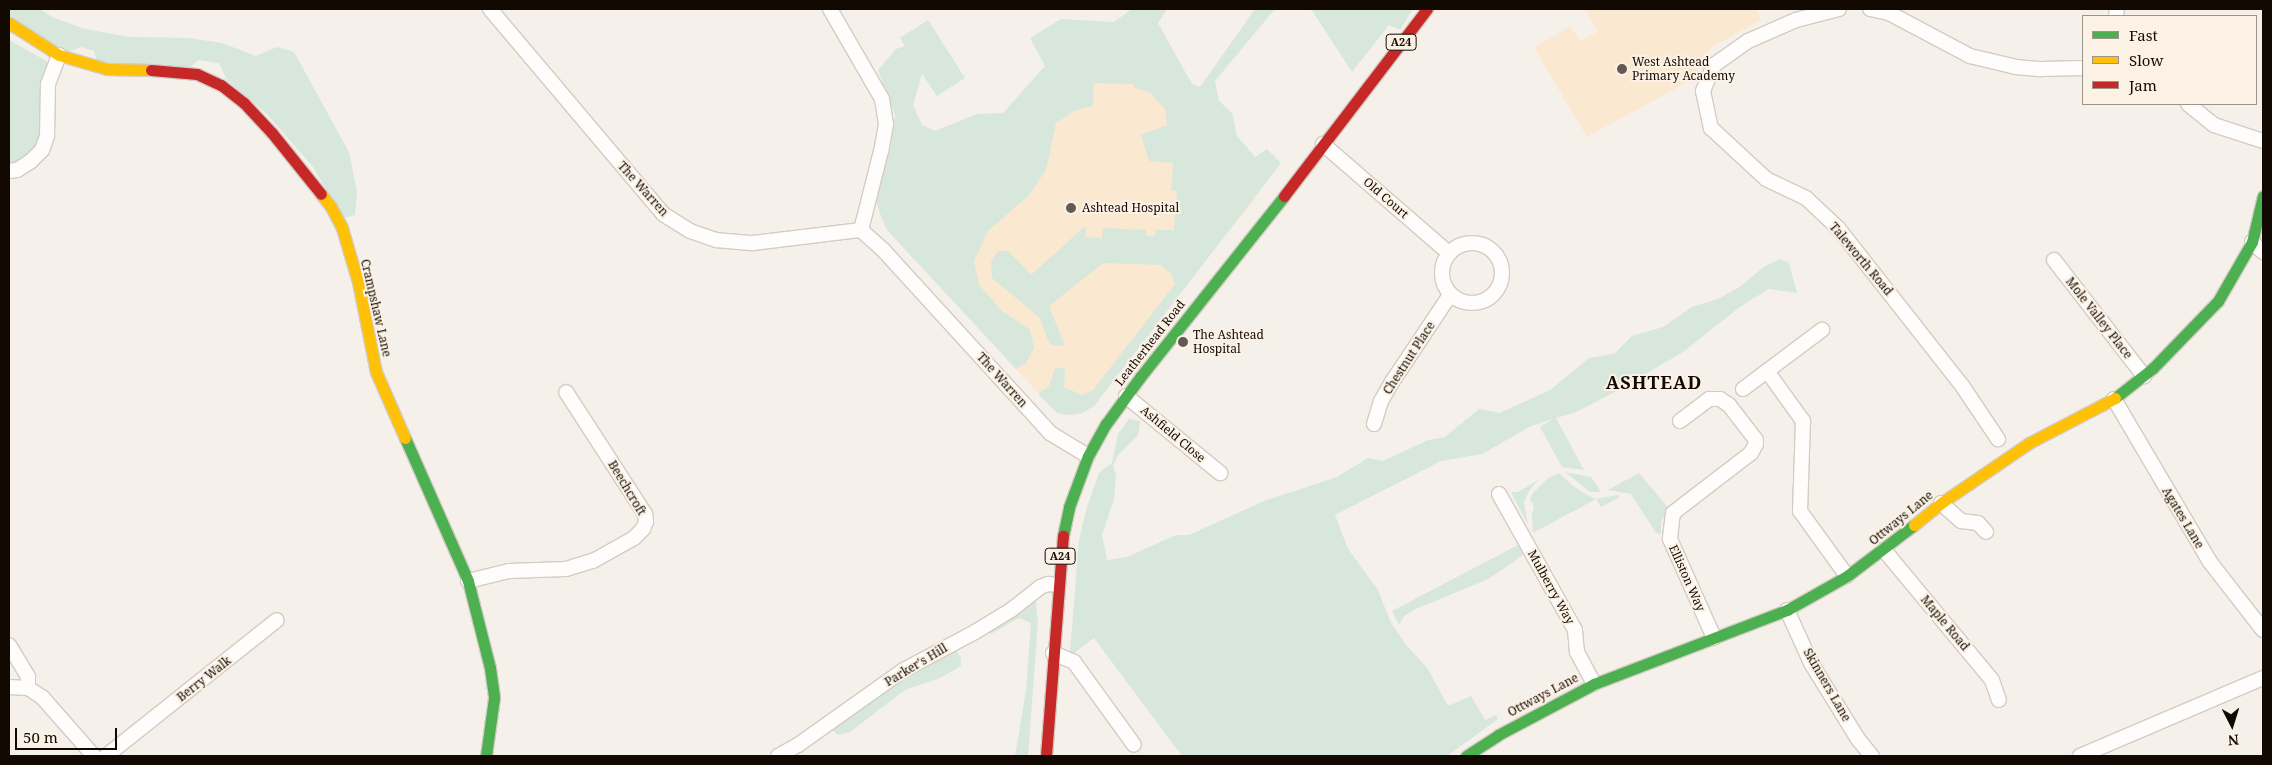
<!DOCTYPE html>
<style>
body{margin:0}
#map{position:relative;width:2272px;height:765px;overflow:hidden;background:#f6f0ea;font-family:"Noto Serif",serif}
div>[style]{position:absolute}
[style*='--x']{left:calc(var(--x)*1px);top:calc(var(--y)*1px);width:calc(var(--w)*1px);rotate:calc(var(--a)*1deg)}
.built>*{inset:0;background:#fbe8d1}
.green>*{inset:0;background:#d7e7db}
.roads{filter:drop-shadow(1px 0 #d3ccc4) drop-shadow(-1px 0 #d3ccc4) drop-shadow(0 1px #d3ccc4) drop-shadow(0 -1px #d3ccc4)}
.street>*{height:14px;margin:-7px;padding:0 7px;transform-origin:7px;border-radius:7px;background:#fefdfc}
.street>.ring{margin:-7px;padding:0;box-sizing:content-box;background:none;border:14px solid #fefdfc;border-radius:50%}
.fast>*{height:11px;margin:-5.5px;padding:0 5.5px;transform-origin:5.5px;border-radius:5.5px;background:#4caf50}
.slow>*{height:11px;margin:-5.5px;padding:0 5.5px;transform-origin:5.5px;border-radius:5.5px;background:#ffc107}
.jam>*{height:11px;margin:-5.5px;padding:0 5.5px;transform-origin:5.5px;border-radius:5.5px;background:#c62828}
.dots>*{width:14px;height:14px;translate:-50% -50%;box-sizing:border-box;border:2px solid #fbf1e5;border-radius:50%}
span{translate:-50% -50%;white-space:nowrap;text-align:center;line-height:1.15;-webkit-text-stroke:4px #fbf1e5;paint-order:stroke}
.shield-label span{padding:1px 4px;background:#fbf1e5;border:1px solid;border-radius:4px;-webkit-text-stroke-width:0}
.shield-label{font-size:11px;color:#120a02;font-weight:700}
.poi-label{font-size:12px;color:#120a02}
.left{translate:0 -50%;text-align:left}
.street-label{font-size:12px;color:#120a02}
.district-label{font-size:18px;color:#120a02;font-weight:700;letter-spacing:1px}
.frame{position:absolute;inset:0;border:10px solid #120a02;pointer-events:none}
.legend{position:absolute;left:2082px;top:15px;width:175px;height:90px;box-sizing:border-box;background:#fbf1e5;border:1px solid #9e958a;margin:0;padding:6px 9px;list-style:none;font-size:15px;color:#120a02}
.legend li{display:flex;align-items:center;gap:10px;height:25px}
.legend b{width:25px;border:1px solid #9e958a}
.north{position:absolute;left:2207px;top:700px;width:50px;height:50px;-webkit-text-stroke:4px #fbf1e5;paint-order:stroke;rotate:175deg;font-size:14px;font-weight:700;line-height:20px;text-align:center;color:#120a02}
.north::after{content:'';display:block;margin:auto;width:18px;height:22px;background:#120a02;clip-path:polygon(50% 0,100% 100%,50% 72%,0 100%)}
.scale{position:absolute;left:15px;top:728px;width:102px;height:22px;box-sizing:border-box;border:2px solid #120a02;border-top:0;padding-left:6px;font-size:15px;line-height:18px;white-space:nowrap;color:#120a02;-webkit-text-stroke:4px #fbf1e5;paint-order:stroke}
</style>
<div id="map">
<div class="built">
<div style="clip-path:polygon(1132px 9px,1256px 198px,1183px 288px,1094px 406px,1082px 413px,1069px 415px,1057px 413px,887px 230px,882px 219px,997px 127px)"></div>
<div style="clip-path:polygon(1585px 9px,1756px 9px,1761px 20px,1712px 47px,1699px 61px,1695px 78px,1587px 137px,1534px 48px,1570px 26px,1580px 41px,1598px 31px)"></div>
</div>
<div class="green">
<div style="clip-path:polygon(9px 9px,40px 9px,52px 17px,85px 29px,130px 37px,189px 38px,222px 43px,256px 56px,277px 47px,294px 52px,349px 152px,357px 192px,355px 215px,343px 218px,313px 167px,266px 113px,227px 80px,219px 63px,198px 60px,190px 68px,98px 63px,94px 51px,81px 47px,68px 52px,9px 18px)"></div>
<div style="clip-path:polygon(1132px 9px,1167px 9px,1158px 23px,1192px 84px,1200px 87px,1255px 9px,1275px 9px,1215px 81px,1219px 101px,1232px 113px,1237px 136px,1255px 157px,1267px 149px,1281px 163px,1094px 406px,1082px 413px,1069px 415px,1057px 413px,1038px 394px,1049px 386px,1055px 368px,1065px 368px,1064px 387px,1082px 395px,1093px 390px,1175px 284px,1172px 275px,1161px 265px,1103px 263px,1049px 306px,1065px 346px,1052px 345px,1047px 338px,1040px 318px,992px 278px,991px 262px,998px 251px,1008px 251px,1031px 275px,1083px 228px,1086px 228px,1085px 237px,1102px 238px,1103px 228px,1146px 230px,1146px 236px,1155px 236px,1156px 230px,1174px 230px,1177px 191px,1171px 190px,1173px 163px,1149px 161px,1141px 135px,1167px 125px,1165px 109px,1150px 93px,1133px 87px,1133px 84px,1094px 83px,1093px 106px,1074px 111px,1056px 123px,1046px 170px,1029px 195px,988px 231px,974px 261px,979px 285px,1002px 311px,1030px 330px,1034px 348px,1026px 363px,1016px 369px,887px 230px,882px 219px,876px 201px,891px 145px,895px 115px,878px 70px,896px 49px,905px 46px,900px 38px,928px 20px,965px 78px,937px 96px,922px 74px,913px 105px,922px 125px,935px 131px,977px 114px,1003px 113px,1045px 66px,1030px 38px,1061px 19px,1114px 22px)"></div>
<div style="clip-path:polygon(1311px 9px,1413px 9px,1400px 30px,1389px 25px,1352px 72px)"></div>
<div style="clip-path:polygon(9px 40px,48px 62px,43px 82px,39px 144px,21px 162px,9px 164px)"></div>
<div style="clip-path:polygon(1780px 259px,1789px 263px,1797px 293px,1769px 289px,1741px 306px,1683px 352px,1613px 393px,1574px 413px,1556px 418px,1584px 470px,1562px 467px,1540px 427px,1553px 419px,1531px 426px,1482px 454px,1441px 461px,1335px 515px,1348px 549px,1378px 590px,1391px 623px,1407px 646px,1428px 669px,1448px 706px,1471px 696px,1485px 720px,1496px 715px,1498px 719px,1447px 756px,1182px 756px,1094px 638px,1074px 653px,1070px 652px,1079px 540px,1087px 507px,1099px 473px,1112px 463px,1118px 434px,1129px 419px,1140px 421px,1138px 435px,1118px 455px,1113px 466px,1116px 476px,1114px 499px,1102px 535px,1107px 560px,1127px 557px,1176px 535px,1189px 535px,1264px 501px,1337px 477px,1368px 458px,1383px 461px,1428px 440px,1445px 437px,1479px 409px,1500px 413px,1550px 390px,1589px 358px,1614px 354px,1632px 336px,1663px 327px,1692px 307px,1718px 299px,1738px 288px,1764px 267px)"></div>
<div style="clip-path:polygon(1565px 472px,1591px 477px,1601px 492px,1590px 492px)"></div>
<div style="clip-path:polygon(1559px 473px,1573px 486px,1589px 496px,1596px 499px,1618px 495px,1620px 497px,1601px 507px,1596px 499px,1533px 533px,1532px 514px,1534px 507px,1530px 499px,1533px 493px,1548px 478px)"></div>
<div style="clip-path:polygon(1639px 473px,1671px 511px,1661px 521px,1661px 534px,1656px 533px,1631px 494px,1608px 490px)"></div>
<div style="clip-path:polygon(1538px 480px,1529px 491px,1524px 502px,1528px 525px,1511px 492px,1518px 492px)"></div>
<div style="clip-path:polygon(1518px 545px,1523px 555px,1502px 570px,1486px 580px,1416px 609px,1404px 616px,1399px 625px,1392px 611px)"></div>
<div style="clip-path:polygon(1031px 599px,1036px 602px,1038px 622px,1028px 756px,1015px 756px,1026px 690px,1031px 623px,1019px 618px,991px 634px,986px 631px)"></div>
<div style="clip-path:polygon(956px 650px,961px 658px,961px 666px,940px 678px,905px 690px,850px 732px,838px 735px,830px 728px,892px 683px)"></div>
</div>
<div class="roads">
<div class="street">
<div style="--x:490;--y:9;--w:268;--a:49.8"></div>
<div style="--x:663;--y:214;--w:32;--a:32"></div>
<div style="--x:690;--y:231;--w:28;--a:19"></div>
<div style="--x:716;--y:240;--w:37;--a:5"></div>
<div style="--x:753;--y:243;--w:109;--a:-6.9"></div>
<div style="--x:861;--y:230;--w:31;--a:42"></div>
<div style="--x:884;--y:251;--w:246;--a:47.6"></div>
<div style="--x:1050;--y:433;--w:44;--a:31.2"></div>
<div style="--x:830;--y:9;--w:104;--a:60"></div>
<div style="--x:882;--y:99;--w:25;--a:81"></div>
<div style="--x:886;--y:124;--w:27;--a:100"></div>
<div style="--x:881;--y:151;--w:81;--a:104.2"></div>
<div style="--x:1839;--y:9;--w:44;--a:165.7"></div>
<div style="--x:1796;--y:20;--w:52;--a:156.4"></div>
<div style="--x:1748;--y:41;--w:42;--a:144.8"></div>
<div style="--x:1714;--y:65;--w:28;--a:113"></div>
<div style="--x:1703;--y:91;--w:38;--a:78"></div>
<div style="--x:1711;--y:128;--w:75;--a:42.8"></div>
<div style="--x:1766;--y:179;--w:44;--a:25.4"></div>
<div style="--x:1806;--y:198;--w:44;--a:43.2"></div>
<div style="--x:1838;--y:228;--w:202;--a:51.8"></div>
<div style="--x:1963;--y:387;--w:63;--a:56.1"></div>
<div style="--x:1870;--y:9;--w:19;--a:12"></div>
<div style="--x:1889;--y:13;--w:92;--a:28"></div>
<div style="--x:1970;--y:56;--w:47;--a:13.4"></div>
<div style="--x:2016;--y:67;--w:25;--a:5"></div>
<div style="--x:2041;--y:69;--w:42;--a:-1.4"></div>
<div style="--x:2116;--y:16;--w:7;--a:-82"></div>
<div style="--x:2188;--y:104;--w:33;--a:39"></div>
<div style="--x:2214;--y:125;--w:52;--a:18.1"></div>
<div style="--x:1323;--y:144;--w:167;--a:40.9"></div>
<div style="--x:9;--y:171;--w:8;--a:-7"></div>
<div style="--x:17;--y:170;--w:15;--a:-32"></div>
<div style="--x:30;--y:162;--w:17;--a:-45"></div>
<div style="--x:42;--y:150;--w:15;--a:-70"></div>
<div style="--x:47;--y:136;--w:52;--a:-88.9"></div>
<div style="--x:48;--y:84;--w:31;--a:-69"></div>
<div style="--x:2252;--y:242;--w:15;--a:42"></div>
<div class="ring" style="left:1442px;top:243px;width:46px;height:46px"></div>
<div style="--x:2054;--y:260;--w:147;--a:52.2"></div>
<div style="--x:1767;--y:371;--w:62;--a:54.2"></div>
<div style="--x:1803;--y:421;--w:90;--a:91.9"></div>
<div style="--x:1800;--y:511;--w:80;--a:54.1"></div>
<div style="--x:1743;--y:389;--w:99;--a:-36.8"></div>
<div style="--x:1126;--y:396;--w:122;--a:39.3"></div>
<div style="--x:2114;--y:399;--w:189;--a:59.5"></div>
<div style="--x:2210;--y:562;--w:86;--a:52.1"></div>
<div style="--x:1680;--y:421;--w:36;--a:-37"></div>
<div style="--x:1709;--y:399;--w:11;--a:0"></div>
<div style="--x:1720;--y:399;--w:11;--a:34"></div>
<div style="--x:1729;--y:405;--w:44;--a:52.4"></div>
<div style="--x:1756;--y:440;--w:4;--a:90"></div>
<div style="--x:1756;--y:444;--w:10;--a:119"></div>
<div style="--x:1751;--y:453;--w:98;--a:142.4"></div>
<div style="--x:1673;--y:513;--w:26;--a:97"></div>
<div style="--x:1670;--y:539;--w:108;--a:66"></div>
<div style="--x:1374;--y:424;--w:24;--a:-73"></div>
<div style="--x:1381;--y:401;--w:22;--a:-60"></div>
<div style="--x:1392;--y:382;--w:105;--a:-56.3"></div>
<div style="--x:1499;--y:494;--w:156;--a:60.8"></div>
<div style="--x:1575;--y:630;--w:22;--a:85"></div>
<div style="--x:1577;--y:652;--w:36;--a:62"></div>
<div style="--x:1941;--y:503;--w:27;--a:42"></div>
<div style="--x:1961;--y:521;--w:17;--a:7"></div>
<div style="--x:1978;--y:523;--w:12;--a:48"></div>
<div style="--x:1884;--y:550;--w:169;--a:50.3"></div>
<div style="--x:1992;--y:680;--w:21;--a:71"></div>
<div style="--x:468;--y:581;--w:42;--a:-13.7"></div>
<div style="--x:509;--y:571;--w:57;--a:-2"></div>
<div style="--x:566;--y:569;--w:28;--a:-17"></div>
<div style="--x:593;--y:561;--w:47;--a:-29.3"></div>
<div style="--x:634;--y:538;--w:13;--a:-45"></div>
<div style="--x:643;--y:529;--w:8;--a:-67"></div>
<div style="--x:646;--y:522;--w:8;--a:-97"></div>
<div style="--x:645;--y:514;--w:145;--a:-122.9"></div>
<div style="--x:1787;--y:610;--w:58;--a:65.6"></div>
<div style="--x:1811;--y:663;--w:89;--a:58.3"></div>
<div style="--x:1858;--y:739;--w:22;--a:51"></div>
<div style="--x:9;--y:645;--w:37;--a:59"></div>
<div style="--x:28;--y:677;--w:11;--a:90"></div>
<div style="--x:1053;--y:653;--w:23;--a:23"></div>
<div style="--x:1074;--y:662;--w:102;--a:54.1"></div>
<div style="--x:9;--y:687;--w:19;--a:3"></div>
<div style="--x:28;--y:688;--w:17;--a:33"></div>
<div style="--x:42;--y:697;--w:79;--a:48.6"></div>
<div style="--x:106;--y:756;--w:218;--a:-38.5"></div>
<div style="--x:778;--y:756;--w:23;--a:-29"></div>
<div style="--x:798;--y:745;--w:128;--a:-35.4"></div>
<div style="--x:902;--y:671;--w:83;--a:-28.1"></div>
<div style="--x:975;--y:632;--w:42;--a:-31.4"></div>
<div style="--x:1011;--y:610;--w:37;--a:-38"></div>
<div style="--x:1040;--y:587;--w:9;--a:-21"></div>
<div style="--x:1048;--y:584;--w:10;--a:6"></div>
<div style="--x:2080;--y:756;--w:199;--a:-23.1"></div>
</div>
<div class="fast">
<div style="--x:2115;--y:398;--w:48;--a:-38.3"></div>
<div style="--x:2153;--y:368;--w:93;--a:-45.9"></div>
<div style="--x:2218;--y:301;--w:68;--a:-60"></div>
<div style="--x:2252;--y:242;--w:47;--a:-76.6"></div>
<div style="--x:405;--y:438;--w:156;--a:66.2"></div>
<div style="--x:468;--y:581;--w:90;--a:75.8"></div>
<div style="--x:490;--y:668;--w:30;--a:82"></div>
<div style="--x:494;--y:698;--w:59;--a:97.9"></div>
<div style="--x:1063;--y:536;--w:30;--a:-78"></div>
<div style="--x:1069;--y:507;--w:54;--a:-69.6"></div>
<div style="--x:1088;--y:456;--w:37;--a:-61"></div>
<div style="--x:1106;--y:424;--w:59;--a:-53.9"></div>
<div style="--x:1141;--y:376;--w:230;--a:-51.5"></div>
<div style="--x:1466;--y:756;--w:38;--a:-33"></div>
<div style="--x:1498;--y:735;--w:109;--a:-28"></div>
<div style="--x:1594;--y:684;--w:207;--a:-21"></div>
<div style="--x:1787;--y:610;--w:69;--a:-29.5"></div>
<div style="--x:1847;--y:576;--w:84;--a:-37.3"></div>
</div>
<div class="slow">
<div style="--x:9;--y:23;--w:59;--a:32.6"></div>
<div style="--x:59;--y:55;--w:50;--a:16.3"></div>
<div style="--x:107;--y:69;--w:44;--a:1.3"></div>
<div style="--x:321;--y:194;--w:16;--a:52"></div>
<div style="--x:331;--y:207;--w:24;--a:62"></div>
<div style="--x:342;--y:228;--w:56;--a:73.5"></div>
<div style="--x:358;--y:282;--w:92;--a:78.7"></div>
<div style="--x:376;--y:372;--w:72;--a:66.3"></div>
<div style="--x:1914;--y:525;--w:35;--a:-39"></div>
<div style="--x:1941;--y:503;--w:107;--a:-34.3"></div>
<div style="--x:2029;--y:443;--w:97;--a:-27.6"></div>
</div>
<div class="jam">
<div style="--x:151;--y:70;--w:46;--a:5"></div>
<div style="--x:197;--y:74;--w:26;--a:25"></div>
<div style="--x:221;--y:85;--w:29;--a:38"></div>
<div style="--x:244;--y:103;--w:41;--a:47"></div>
<div style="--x:272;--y:133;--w:78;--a:51.2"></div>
<div style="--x:1284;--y:196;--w:235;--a:-52.6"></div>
<div style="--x:1046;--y:756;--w:221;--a:-85.6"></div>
</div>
</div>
<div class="dots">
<div style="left:1622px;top:69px;background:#625a53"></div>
<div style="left:1071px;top:208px;background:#625a53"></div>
<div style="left:1183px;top:342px;background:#625a53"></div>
</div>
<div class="shield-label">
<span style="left:1401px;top:42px">A24</span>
<span style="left:1060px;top:556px">A24</span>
</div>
<div class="poi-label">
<span class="left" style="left:1632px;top:69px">West Ashtead<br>Primary Academy</span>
<span class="left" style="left:1082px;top:208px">Ashtead Hospital</span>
<span class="left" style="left:1193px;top:342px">The Ashtead<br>Hospital</span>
</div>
<div class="street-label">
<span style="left:643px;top:189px;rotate:48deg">The Warren</span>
<span style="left:1386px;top:198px;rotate:41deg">Old Court</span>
<span style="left:1861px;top:259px;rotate:50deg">Taleworth Road</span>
<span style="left:376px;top:308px;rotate:77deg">Crampshaw Lane</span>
<span style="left:2099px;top:318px;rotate:52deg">Mole Valley Place</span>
<span style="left:1150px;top:343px;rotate:-52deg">Leatherhead Road</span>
<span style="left:1409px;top:358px;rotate:-57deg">Chestnut Place</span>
<span style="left:1002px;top:380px;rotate:48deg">The Warren</span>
<span style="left:1173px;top:434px;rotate:40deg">Ashfield Close</span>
<span style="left:627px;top:488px;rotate:59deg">Beechcroft</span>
<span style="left:1901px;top:518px;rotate:-39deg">Ottways Lane</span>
<span style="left:2183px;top:518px;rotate:59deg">Agates Lane</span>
<span style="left:1687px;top:578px;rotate:66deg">Elliston Way</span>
<span style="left:1551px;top:587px;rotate:61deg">Mulberry Way</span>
<span style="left:1945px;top:623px;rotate:50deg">Maple Road</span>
<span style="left:916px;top:665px;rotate:-31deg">Parker's Hill</span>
<span style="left:204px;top:679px;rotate:-38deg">Berry Walk</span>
<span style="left:1827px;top:685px;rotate:60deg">Skinners Lane</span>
<span style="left:1543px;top:695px;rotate:-28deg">Ottways Lane</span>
</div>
<div class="district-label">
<span style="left:1654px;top:382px">ASHTEAD</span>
</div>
<div class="frame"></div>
<ul class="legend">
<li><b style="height:6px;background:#4caf50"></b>Fast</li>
<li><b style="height:6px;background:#ffc107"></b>Slow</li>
<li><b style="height:6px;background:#c62828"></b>Jam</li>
</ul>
<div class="north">N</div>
<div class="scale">50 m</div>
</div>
